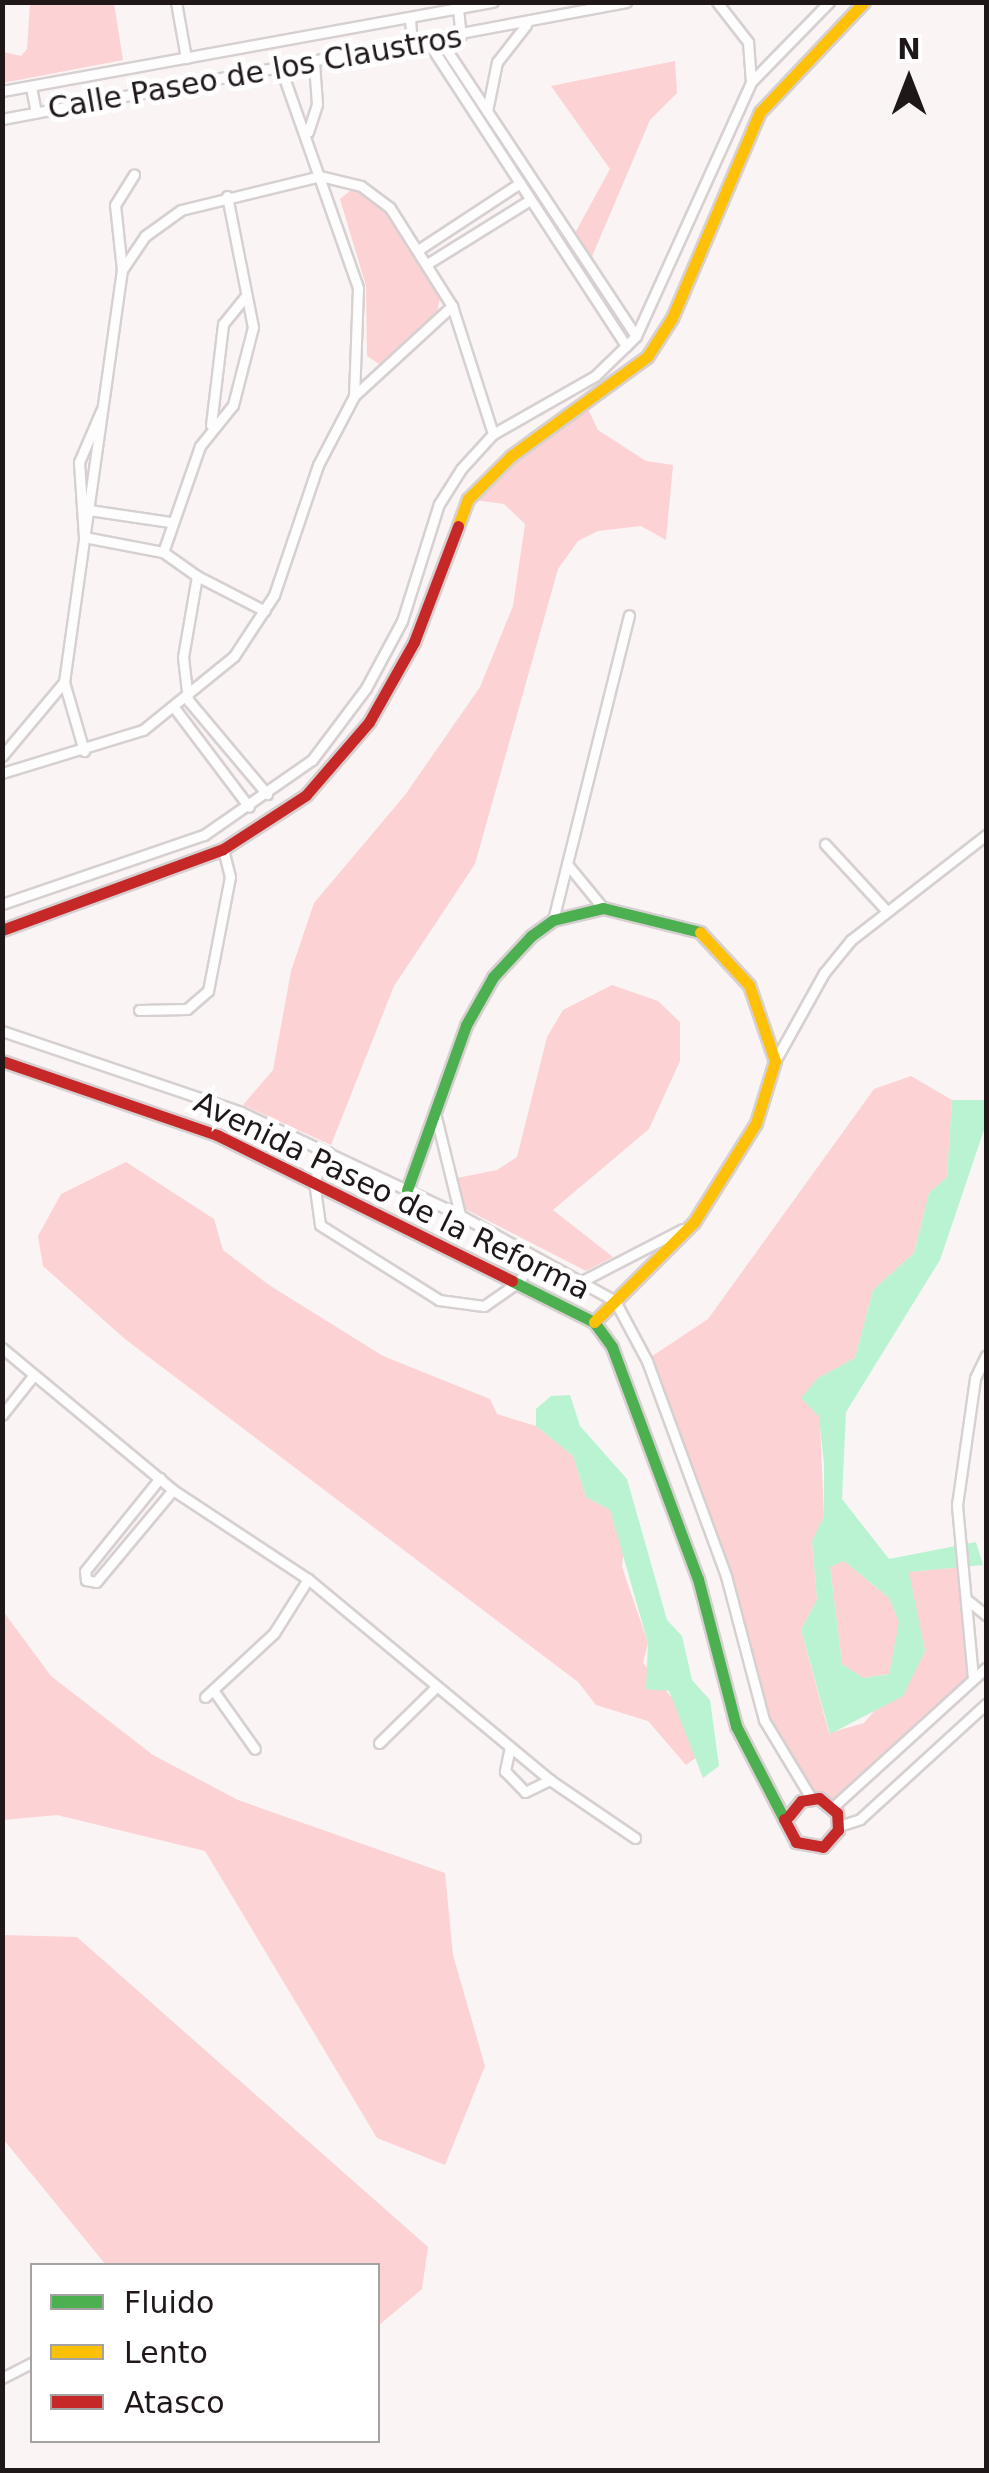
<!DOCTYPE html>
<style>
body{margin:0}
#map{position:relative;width:989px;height:2473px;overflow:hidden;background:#faf4f4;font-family:"DejaVu Sans",sans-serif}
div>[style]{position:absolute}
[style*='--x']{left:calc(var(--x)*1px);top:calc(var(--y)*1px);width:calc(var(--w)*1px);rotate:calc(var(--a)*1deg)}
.green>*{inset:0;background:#fcd2d4}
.water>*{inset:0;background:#baf3d1}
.roads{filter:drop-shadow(2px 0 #d7d0d0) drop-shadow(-2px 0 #d7d0d0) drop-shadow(0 2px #d7d0d0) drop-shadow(0 -2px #d7d0d0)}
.street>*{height:9px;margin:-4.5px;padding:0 4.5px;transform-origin:4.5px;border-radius:4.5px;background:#fefdfd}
.fast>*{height:11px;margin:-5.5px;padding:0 5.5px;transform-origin:5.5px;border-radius:5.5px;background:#4caf50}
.slow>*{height:11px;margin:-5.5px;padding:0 5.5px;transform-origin:5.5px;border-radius:5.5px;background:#ffc107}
.jam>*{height:11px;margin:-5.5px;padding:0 5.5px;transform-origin:5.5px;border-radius:5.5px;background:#c62828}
span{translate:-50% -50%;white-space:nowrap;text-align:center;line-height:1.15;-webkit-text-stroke:10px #fff;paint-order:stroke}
.street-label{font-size:30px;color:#1f1718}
.frame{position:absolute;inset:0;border:5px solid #1f1718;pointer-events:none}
.legend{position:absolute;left:30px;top:2263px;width:350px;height:180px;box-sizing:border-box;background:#fff;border:2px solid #a5a2a3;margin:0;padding:12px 18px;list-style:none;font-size:30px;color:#1f1718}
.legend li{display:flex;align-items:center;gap:20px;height:50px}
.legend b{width:50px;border:2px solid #a5a2a3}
.north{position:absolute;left:859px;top:30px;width:100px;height:100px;-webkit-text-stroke:8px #fff;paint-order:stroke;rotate:0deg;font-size:28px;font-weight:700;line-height:40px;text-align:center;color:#1f1718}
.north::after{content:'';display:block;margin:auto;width:35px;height:45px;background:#1f1718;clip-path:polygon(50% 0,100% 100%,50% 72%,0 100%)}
</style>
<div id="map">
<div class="green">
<div style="clip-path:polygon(30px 3px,114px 3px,123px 60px,3px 83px,3px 52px,21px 56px,27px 49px)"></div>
<div style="clip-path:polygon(675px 61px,677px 93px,650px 120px,591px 259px,575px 233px,610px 169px,551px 86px)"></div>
<div style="clip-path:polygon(352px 189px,385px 210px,440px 297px,437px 314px,379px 364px,367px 356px,366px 286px,340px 199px)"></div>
<div style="clip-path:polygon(587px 407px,598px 430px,646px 461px,673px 465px,666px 540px,641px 526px,598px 531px,578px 541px,558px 569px,475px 864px,394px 986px,331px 1145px,243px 1105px,273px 1070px,291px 971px,314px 903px,405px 795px,480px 687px,513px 606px,525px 524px,504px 504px,468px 499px)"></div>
<div style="clip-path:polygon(612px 985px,658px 1001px,680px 1022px,680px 1061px,649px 1129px,553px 1210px,613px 1257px,586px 1271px,465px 1209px,457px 1178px,497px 1170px,517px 1157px,547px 1037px,563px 1010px)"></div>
<div style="clip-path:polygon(911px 1076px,952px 1100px,947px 1177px,929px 1193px,914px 1253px,873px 1290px,855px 1358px,818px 1378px,824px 1516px,812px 1542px,817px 1599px,801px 1630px,829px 1733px,864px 1723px,925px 1651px,908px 1572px,962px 1567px,972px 1676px,832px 1805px,811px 1798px,765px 1716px,648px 1359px,708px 1319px,874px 1089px)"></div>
<div style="clip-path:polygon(126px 1162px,214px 1219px,223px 1250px,269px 1285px,383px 1356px,490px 1399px,497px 1414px,536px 1426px,573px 1456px,586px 1497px,610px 1510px,624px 1547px,622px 1567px,648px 1643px,643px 1663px,682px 1710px,697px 1757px,686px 1765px,648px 1721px,596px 1705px,578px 1682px,125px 1339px,43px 1266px,38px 1236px,61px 1194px)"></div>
<div style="clip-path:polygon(844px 1561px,889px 1598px,900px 1622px,889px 1674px,863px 1678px,842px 1664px,830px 1567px)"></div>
<div style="clip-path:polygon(3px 1611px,51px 1676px,153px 1755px,238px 1800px,445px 1873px,453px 1955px,485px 2066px,445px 2165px,377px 2138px,205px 1851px,57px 1815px,3px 1820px)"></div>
<div style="clip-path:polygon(3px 1935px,77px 1937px,428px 2247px,422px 2289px,378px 2326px,378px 2266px,106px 2265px,3px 2139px)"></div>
</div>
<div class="water">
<div style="clip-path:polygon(evenodd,952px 1100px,986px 1100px,986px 1124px,940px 1260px,846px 1412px,842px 1499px,889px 1559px,976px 1542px,983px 1565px,909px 1572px,925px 1651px,903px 1696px,830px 1734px,801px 1630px,817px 1599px,812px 1541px,824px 1516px,824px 1464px,819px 1417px,801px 1398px,818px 1378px,855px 1358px,873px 1290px,914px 1253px,929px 1193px,947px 1177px,952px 1100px,844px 1561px,889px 1598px,899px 1622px,889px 1674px,863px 1678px,842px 1664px,830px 1567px,844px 1561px)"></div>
<div style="clip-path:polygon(570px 1395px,580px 1426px,627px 1479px,667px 1620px,682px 1636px,692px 1680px,710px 1700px,719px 1766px,703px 1778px,669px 1691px,646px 1689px,648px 1643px,610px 1510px,586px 1497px,573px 1456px,536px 1426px,536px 1409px,551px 1396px)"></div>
</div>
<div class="roads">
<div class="street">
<div style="--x:176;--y:2;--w:57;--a:79.9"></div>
<div style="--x:717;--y:2;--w:51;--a:52.2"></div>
<div style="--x:748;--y:42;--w:40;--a:85.7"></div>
<div style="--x:458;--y:9;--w:27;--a:84"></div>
<div style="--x:410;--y:18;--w:27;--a:86"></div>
<div style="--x:440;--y:40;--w:355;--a:56.5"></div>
<div style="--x:428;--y:42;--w:363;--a:56.9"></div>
<div style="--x:281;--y:69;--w:232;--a:70.6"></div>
<div style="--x:358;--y:288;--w:108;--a:92.1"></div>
<div style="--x:31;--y:87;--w:26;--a:79"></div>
<div style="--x:2;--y:91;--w:499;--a:-10.3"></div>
<div style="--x:487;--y:111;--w:50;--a:-78.5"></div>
<div style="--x:497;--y:62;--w:47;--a:-51.9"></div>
<div style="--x:2;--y:119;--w:635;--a:-10.62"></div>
<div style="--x:308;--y:132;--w:29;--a:-72"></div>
<div style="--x:317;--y:104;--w:41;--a:-94.2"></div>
<div style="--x:227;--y:196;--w:134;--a:78.8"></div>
<div style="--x:253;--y:327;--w:81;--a:104.4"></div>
<div style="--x:233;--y:405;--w:53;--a:128.8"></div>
<div style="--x:200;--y:446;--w:112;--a:109.2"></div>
<div style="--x:163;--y:552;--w:42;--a:35.2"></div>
<div style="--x:197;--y:576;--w:82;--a:99.8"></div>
<div style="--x:183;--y:657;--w:43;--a:83.4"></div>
<div style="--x:188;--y:700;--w:123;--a:50"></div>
<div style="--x:418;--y:250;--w:122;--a:-33.3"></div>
<div style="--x:427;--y:264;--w:121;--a:-31.9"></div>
<div style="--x:122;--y:270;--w:41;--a:-55.9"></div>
<div style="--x:145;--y:236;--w:44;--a:-35.8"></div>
<div style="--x:181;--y:210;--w:143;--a:-13.7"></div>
<div style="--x:320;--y:176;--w:42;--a:13.7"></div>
<div style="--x:361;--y:186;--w:36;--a:37"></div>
<div style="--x:390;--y:208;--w:116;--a:57.7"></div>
<div style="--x:452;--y:306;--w:134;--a:72.2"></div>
<div style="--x:101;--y:411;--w:56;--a:113.3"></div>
<div style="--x:79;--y:462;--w:75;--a:86.2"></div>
<div style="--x:84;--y:537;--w:80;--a:10.8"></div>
<div style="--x:211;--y:425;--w:102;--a:-83.2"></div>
<div style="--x:223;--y:324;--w:35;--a:-51"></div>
<div style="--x:89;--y:510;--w:82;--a:8.4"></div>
<div style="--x:197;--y:576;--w:76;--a:27.2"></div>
<div style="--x:64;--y:682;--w:72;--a:73.8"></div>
<div style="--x:176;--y:710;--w:121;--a:53"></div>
<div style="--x:2;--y:756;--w:97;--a:-50"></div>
<div style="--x:64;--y:682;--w:416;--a:-82"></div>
<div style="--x:122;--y:270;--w:65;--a:-96.1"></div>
<div style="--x:115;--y:205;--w:36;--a:-58"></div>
<div style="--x:2;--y:773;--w:147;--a:-17"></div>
<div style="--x:143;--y:730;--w:117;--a:-39.1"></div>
<div style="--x:234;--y:656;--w:73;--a:-56.7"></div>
<div style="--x:274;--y:595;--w:137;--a:-71.3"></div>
<div style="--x:318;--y:465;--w:78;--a:-62.4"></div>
<div style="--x:354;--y:396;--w:133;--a:-42.6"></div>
<div style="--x:825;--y:844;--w:87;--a:47.3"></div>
<div style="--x:567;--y:864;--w:57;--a:50.7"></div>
<div style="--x:2;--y:904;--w:213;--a:-18.9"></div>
<div style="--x:204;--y:835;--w:131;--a:-34.8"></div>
<div style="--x:312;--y:760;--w:90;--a:-53.1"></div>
<div style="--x:366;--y:688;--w:76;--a:-61.8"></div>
<div style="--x:402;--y:621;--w:123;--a:-72.5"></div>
<div style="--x:439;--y:504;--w:41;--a:-57.8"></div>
<div style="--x:461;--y:469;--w:47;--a:-47.6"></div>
<div style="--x:493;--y:434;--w:117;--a:-29.6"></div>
<div style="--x:595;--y:376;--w:57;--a:-44.3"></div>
<div style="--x:636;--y:336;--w:279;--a:-65.6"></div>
<div style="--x:751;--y:82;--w:112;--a:-45.7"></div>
<div style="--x:553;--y:920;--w:314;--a:-76"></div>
<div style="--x:139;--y:1010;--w:48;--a:-1.2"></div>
<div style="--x:187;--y:1009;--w:28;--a:-41"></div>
<div style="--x:208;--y:991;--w:116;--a:-79.1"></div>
<div style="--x:230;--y:877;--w:29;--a:-104"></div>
<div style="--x:2;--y:1031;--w:252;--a:18.7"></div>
<div style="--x:241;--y:1112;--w:242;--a:25.2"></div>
<div style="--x:460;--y:1215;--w:177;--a:29"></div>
<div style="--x:615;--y:1301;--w:68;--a:61.9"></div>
<div style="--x:647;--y:1361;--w:229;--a:69.8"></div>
<div style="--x:726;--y:1576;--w:149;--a:75.2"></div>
<div style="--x:764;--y:1720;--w:91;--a:58.9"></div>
<div style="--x:775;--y:1061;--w:101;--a:-60.9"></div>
<div style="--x:824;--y:973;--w:43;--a:-50.7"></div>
<div style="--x:851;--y:940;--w:171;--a:-37.9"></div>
<div style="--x:436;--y:1117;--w:101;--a:76.2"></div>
<div style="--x:328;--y:1152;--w:32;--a:116"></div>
<div style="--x:314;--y:1181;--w:44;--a:82.2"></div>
<div style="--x:320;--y:1225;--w:141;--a:32.2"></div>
<div style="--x:439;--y:1300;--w:45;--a:7.6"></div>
<div style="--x:484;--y:1306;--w:44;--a:-34.8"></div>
<div style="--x:520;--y:1281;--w:26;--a:-65"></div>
<div style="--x:584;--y:1280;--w:111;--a:-27.3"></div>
<div style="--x:2;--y:1348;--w:222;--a:39.7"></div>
<div style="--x:173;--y:1490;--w:162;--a:33.4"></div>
<div style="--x:308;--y:1579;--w:315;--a:39.7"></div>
<div style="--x:550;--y:1780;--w:103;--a:34.3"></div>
<div style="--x:2;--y:1415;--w:50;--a:-51.5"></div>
<div style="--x:160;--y:1478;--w:119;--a:128.9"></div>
<div style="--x:85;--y:1571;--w:9;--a:84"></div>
<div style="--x:86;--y:1580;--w:10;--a:11"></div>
<div style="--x:96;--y:1582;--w:120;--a:-50.1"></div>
<div style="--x:966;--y:1599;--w:26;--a:39"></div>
<div style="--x:973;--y:1678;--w:174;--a:-95.3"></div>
<div style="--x:957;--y:1505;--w:128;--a:-81.9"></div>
<div style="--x:975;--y:1378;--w:25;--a:-64"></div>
<div style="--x:213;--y:1690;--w:72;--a:54.6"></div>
<div style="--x:205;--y:1697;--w:94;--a:-42.8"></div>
<div style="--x:274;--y:1633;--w:64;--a:-57.8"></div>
<div style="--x:379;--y:1743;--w:80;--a:-44.5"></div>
<div style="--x:510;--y:1747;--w:25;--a:102"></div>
<div style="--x:505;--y:1771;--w:29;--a:46"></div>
<div style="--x:525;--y:1792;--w:28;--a:-26"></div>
<div style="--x:833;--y:1807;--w:207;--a:-42.3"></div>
<div style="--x:839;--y:1826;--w:22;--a:-18"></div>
<div style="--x:860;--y:1819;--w:171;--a:-42.4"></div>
<div style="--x:2;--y:2378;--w:34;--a:-27"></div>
</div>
<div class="fast">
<div style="--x:407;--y:1190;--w:175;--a:-70.3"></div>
<div style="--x:466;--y:1025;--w:55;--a:-60.6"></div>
<div style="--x:493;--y:977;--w:56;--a:-47.2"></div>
<div style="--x:531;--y:936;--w:27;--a:-36"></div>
<div style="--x:553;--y:920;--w:51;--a:-13.5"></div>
<div style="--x:603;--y:908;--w:100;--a:13.9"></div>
<div style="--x:512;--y:1281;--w:92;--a:26.6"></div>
<div style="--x:594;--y:1322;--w:31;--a:54"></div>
<div style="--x:612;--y:1347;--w:247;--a:69.7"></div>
<div style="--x:698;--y:1579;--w:152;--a:75.5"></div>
<div style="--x:736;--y:1726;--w:105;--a:62.7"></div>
</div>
<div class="slow">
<div style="--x:458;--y:526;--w:29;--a:-70"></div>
<div style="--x:468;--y:499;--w:61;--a:-45"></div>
<div style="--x:511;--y:456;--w:168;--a:-36.1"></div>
<div style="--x:647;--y:357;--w:46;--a:-57.3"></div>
<div style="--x:672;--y:318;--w:224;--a:-66.9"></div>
<div style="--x:760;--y:112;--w:151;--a:-46.6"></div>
<div style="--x:594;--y:1322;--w:141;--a:-45"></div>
<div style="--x:694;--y:1222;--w:117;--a:-57.9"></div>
<div style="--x:756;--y:1123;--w:65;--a:-73"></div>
<div style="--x:775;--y:1061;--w:80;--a:-108.9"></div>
<div style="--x:749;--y:985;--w:72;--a:-132.8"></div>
</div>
<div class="jam">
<div style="--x:2;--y:930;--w:235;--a:-20.1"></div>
<div style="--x:223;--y:849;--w:99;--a:-33"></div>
<div style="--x:306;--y:795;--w:96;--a:-49.2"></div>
<div style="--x:369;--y:722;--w:92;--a:-60.6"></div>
<div style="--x:414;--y:642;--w:124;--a:-69.2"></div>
<div style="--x:2;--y:1061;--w:227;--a:19"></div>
<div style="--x:217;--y:1135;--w:329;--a:26.3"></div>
<div style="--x:784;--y:1819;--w:26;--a:62"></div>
<div style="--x:796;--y:1842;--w:27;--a:10"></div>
<div style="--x:823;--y:1847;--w:23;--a:-49"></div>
<div style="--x:838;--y:1830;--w:17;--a:-93"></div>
<div style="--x:837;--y:1813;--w:23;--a:-140"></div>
<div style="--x:819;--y:1798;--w:18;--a:171"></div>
<div style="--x:801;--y:1801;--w:19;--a:129"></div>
</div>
</div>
<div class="street-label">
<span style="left:255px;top:73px;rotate:-10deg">Calle Paseo de los Claustros</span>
<span style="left:392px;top:1196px;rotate:26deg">Avenida Paseo de la Reforma</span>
</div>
<div class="frame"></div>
<ul class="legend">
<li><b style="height:12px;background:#4caf50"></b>Fluido</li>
<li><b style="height:12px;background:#ffc107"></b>Lento</li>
<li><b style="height:12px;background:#c62828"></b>Atasco</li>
</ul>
<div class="north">N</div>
</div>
